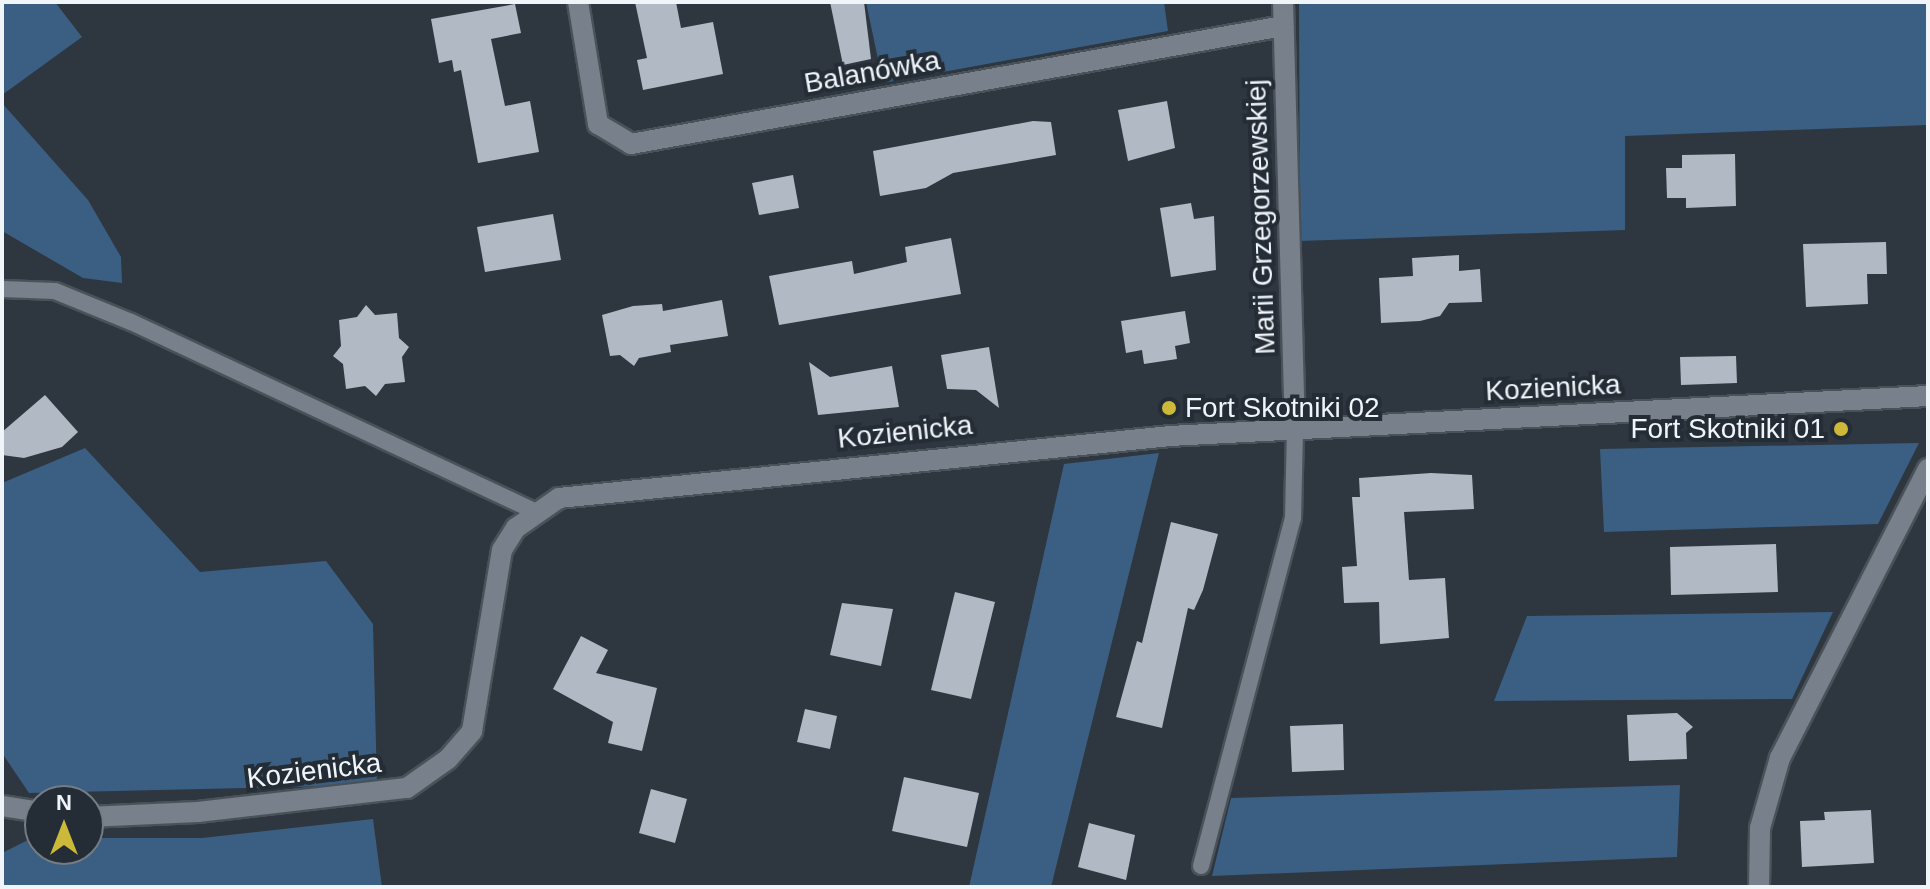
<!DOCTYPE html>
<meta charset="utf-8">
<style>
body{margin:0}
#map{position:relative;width:1930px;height:889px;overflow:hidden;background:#2e363f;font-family:Helvetica,sans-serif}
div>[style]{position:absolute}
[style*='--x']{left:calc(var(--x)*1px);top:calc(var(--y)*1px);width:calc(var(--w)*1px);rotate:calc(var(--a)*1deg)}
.green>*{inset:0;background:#3b5e83}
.building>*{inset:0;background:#b0b9c4}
.roads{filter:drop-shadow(2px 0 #4a5259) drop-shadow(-2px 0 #4a5259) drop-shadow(0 2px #4a5259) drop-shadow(0 -2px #4a5259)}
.lane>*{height:16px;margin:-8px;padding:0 8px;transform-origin:8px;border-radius:8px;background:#78818b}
.street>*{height:20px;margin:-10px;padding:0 10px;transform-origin:10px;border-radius:10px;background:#78818b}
.dots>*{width:22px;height:22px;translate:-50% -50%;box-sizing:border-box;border:4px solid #242c35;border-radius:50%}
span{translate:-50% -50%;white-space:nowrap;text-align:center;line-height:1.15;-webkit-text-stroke:8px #242c35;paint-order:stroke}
.street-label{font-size:28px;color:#f0f5fa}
.poi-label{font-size:28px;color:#f0f5fa}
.left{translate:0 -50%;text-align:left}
.right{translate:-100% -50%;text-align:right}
.frame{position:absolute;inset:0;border:4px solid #f0f5fa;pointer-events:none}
.north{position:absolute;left:24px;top:785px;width:80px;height:80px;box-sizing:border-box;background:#242c35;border:2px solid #767c84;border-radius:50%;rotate:0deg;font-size:22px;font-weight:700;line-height:32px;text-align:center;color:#f0f5fa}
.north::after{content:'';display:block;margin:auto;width:28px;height:36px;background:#ccb939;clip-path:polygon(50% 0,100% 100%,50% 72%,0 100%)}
</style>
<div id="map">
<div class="green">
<div style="clip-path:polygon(2px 2px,55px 2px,82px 37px,2px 95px)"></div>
<div style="clip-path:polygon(866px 2px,1164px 2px,1168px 31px,883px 83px)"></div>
<div style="clip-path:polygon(1299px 2px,1928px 2px,1928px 125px,1625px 136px,1625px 230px,1300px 241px)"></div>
<div style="clip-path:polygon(2px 103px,88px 200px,121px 257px,122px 283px,83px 278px,2px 231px)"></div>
<div style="clip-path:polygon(1919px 443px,1878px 524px,1604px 532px,1600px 449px)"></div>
<div style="clip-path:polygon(85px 448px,200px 572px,326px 561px,373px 624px,377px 785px,29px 793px,2px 753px,2px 483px)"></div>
<div style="clip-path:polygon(1159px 453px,1051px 887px,969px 887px,1064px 464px)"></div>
<div style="clip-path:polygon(1833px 612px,1792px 699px,1494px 701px,1527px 616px)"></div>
<div style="clip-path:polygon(1680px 785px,1677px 857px,1212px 876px,1231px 798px)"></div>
<div style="clip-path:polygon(373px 819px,382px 887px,2px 887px,2px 853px,36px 836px,40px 849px,88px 849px,88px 838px,202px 838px)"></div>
</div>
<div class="building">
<div style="clip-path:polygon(635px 2px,676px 2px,681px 28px,713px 22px,723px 74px,643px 90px,637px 60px,647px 58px)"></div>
<div style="clip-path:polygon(830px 2px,864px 2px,871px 59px,843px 65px)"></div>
<div style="clip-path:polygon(515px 4px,521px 33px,491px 39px,505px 106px,530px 101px,539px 152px,478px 163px,461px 70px,454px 72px,452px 60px,439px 63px,431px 19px)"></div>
<div style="clip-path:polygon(1167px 101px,1175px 148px,1128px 161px,1118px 110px)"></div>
<div style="clip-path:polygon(1033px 121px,1051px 122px,1056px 155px,953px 173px,926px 188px,880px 196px,873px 151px)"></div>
<div style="clip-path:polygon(1735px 154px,1736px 206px,1686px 208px,1686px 198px,1667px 198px,1666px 168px,1682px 168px,1682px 155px)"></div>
<div style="clip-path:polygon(793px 175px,799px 208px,759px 215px,752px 183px)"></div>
<div style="clip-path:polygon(1191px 203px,1194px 219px,1214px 216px,1216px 270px,1171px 277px,1160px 208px)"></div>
<div style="clip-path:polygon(553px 214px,561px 260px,485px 272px,477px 227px)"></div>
<div style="clip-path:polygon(951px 238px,961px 294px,779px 325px,769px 276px,852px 261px,854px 274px,907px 262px,905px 247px)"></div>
<div style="clip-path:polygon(1886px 242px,1887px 274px,1867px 274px,1868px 304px,1806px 307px,1803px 244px)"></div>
<div style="clip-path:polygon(1459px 255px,1459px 271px,1480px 269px,1482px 302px,1449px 303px,1440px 316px,1420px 321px,1381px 323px,1379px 278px,1413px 276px,1412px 258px)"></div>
<div style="clip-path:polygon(722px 300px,728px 336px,670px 345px,671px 352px,639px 358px,634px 366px,620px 355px,610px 356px,602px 315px,633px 306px,662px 304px,663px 311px)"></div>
<div style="clip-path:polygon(366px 305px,375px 315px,397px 313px,399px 338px,409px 347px,402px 357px,405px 382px,385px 384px,376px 396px,365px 386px,346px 389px,343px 364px,333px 356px,341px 346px,339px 320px,357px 317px)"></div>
<div style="clip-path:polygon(1185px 311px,1190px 343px,1175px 346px,1177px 359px,1144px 364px,1142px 350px,1126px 353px,1121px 321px)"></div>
<div style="clip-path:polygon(989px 347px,999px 408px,976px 390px,947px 389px,941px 355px)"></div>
<div style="clip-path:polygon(1736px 356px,1737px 383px,1681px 385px,1680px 357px)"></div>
<div style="clip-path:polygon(809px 362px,830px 377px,892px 366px,899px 407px,818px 415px)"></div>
<div style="clip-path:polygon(45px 395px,78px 432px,62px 447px,24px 458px,2px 455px,2px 432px)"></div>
<div style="clip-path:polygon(1431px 473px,1472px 475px,1474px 509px,1404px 512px,1409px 580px,1445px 578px,1449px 638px,1380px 644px,1379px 602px,1344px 603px,1342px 567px,1357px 566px,1352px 497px,1360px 497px,1359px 478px)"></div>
<div style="clip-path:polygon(1171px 522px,1218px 534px,1203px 590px,1194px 610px,1188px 608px,1162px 728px,1116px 717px,1137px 641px,1142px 643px)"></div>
<div style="clip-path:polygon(1776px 544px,1778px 592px,1671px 595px,1670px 547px)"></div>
<div style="clip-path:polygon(955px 592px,995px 602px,971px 699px,931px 690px)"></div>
<div style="clip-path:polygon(842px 603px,893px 609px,881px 666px,830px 655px)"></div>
<div style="clip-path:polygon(581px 636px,608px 650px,596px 673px,657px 688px,642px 751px,608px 743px,613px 722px,553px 689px)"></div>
<div style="clip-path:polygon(805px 709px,837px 716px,830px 749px,797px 742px)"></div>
<div style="clip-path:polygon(1677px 713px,1693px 727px,1686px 733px,1687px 759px,1629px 761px,1627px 715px)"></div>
<div style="clip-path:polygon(1343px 724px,1344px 770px,1292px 772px,1290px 726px)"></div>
<div style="clip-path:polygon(904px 777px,979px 793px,967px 847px,892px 831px)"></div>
<div style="clip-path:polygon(651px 789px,687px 799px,675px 843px,639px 833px)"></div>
<div style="clip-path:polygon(1871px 810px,1874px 863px,1802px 867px,1800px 821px,1825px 820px,1824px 812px)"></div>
<div style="clip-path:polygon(1089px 823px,1135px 835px,1126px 880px,1078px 867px)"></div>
</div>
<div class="roads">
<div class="lane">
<div style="--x:2;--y:289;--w:53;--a:2.2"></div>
<div style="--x:55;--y:291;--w:82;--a:22.2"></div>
<div style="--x:131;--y:322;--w:445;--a:25.1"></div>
<div style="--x:1201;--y:866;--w:360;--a:-75.2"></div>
<div style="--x:1293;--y:518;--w:87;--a:-88.7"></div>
</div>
<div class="street">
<div style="--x:578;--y:2;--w:124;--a:80.7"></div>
<div style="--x:598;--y:124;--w:39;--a:31"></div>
<div style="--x:631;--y:144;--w:663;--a:-10.26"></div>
<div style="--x:1283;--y:2;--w:429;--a:88.4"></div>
<div style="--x:2;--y:806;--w:38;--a:9"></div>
<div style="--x:88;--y:817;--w:110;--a:-2.6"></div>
<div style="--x:198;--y:812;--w:210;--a:-6.6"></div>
<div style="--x:407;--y:788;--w:50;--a:-35.3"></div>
<div style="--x:448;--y:759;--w:37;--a:-49"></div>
<div style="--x:472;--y:731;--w:183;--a:-80.6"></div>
<div style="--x:502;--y:550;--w:26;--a:-58"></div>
<div style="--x:516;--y:528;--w:52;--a:-34.9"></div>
<div style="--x:559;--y:498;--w:614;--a:-5.79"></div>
<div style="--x:1170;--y:436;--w:759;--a:-3.02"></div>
<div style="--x:1759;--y:887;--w:59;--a:-89"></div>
<div style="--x:1760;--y:828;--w:73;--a:-74.1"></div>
<div style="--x:1780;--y:758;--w:325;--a:-62.9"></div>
</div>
</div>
<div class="dots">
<div style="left:1169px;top:408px;background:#ccb939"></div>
<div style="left:1841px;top:429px;background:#ccb939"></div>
</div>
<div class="street-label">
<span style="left:872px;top:72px;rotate:-10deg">Balanówka</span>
<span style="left:1261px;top:217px;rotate:-92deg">Marii Grzegorzewskiej</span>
<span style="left:1553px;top:388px;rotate:-3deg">Kozienicka</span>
<span style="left:905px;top:432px;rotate:-6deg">Kozienicka</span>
<span style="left:314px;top:771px;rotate:-7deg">Kozienicka</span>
</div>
<div class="poi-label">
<span class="left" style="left:1185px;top:408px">Fort Skotniki 02</span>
<span class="right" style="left:1825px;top:429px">Fort Skotniki 01</span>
</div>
<div class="frame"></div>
<div class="north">N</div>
</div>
